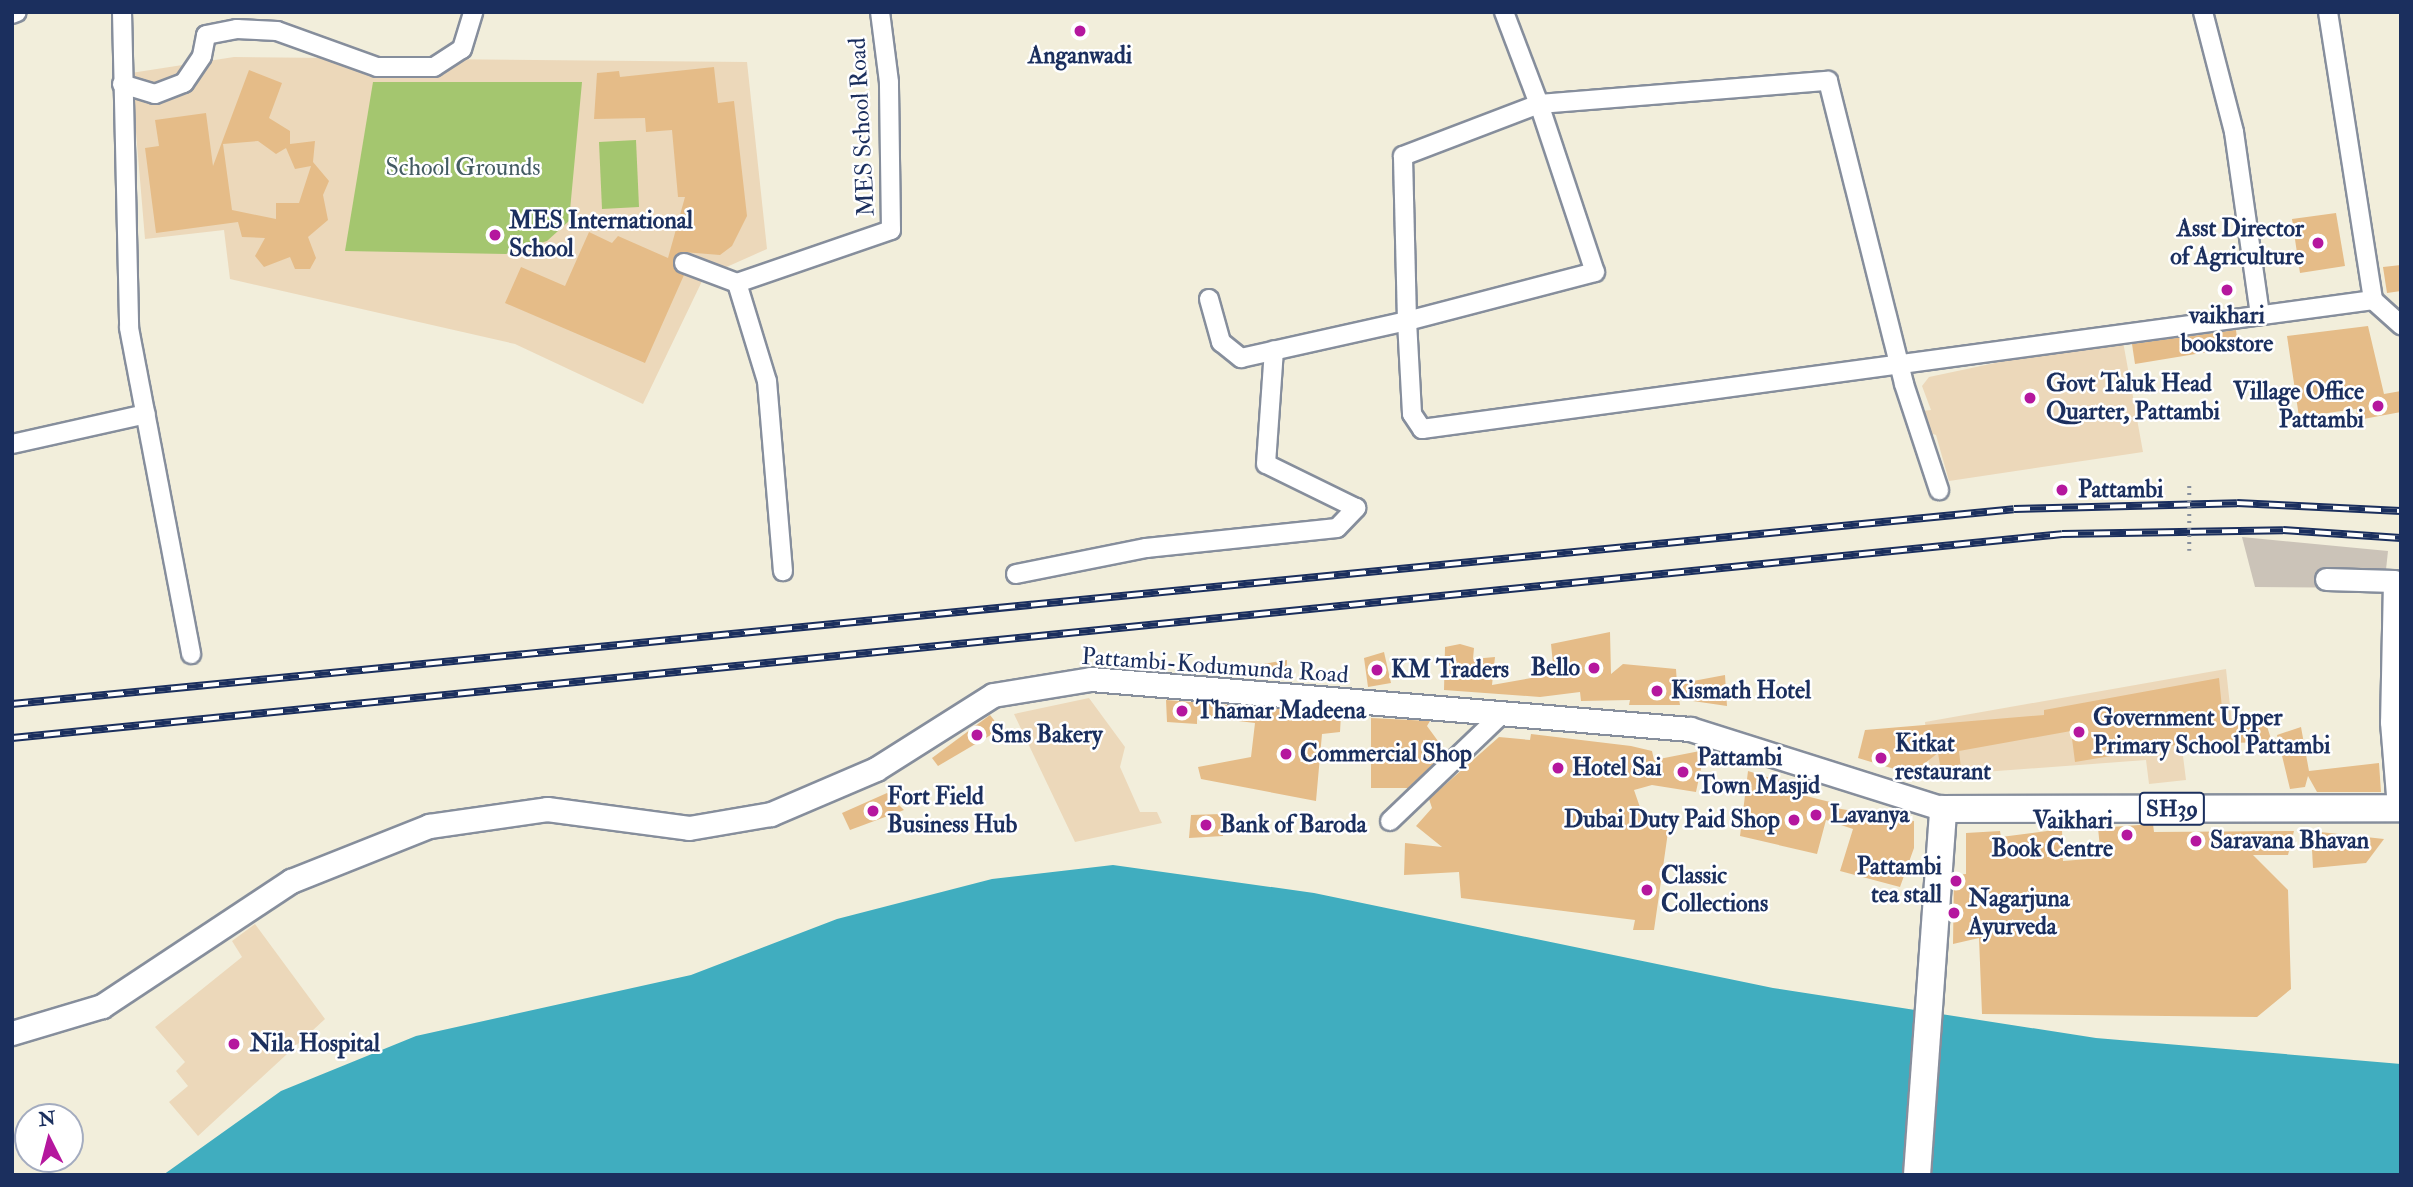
<!DOCTYPE html>
<style>
body{margin:0}
#map{position:relative;width:2413px;height:1187px;overflow:hidden;background:#f2eedb;font-family:"IM FELL Double Pica",serif}
div>[style]{position:absolute}
[style*='--x']{left:calc(var(--x)*1px);top:calc(var(--y)*1px);width:calc(var(--w)*1px);rotate:calc(var(--a)*1deg)}
.built>*{inset:0;background:#ecd8ba}
.industrial>*{inset:0;background:#cbc3b8}
.green>*{inset:0;background:#a4c66f}
.water>*{inset:0;background:#40adbf}
.building>*{inset:0;background:#e5bc88}
.roads{filter:drop-shadow(2px 0 #868e9c) drop-shadow(-2px 0 #868e9c) drop-shadow(0 2px #868e9c) drop-shadow(0 -2px #868e9c)}
.minor>*{height:18px;margin:-9px;padding:0 9px;transform-origin:9px;border-radius:9px;background:#fff}
.tertiary>*{height:21px;margin:-10.5px;padding:0 10.5px;transform-origin:10.5px;border-radius:10.5px;background:#fff}
.secondary>*{height:23px;margin:-11.5px;padding:0 11.5px;transform-origin:11.5px;border-radius:11.5px;background:#fff}
.primary>*{height:26px;margin:-13px;padding:0 13px;transform-origin:13px;border-radius:13px;background:#fff}
.rail>*{height:8px;margin-top:-4px;transform-origin:0;background:repeating-linear-gradient(90deg,#fff 0 16px,#1b2f5e 0 32px);box-sizing:border-box;border-block:2px solid #1b2f5e}
.path-bridge>*{height:3.5px;margin-top:-1.75px;transform-origin:0;background:repeating-linear-gradient(90deg,#868e9c 0 2px,transparent 0 7px)}
.dots>*{width:19px;height:19px;translate:-50% -50%;box-sizing:border-box;border:4px solid #fff;border-radius:50%}
span{translate:-50% -50%;white-space:nowrap;text-align:center;line-height:1.15;-webkit-text-stroke:5px #fff;paint-order:stroke}
.shield-label span{padding:2px 5px;background:#fff;border:2px solid;border-radius:5px;-webkit-text-stroke-width:0}
.shield-label{font-size:23px;color:#1b2f5e;font-weight:700}
.poi-label{font-size:24px;color:#1b2f5e;font-weight:700}
.left{translate:0 -50%;text-align:left}
.right{translate:-100% -50%;text-align:right}
.street-label{font-size:24px;color:#1b2f5e}
.park-label{font-size:24px;color:#445c63}
.frame{position:absolute;inset:0;border:14px solid #1b2f5e;pointer-events:none}
.north{position:absolute;left:14px;top:1103px;width:70px;height:70px;box-sizing:border-box;background:#fff;border:2px solid #a4acbf;border-radius:50%;rotate:354deg;font-size:19px;font-weight:700;line-height:28px;text-align:center;color:#1b2f5e}
.north::after{content:'';display:block;margin:auto;width:24px;height:32px;background:#b5179e;clip-path:polygon(50% 0,100% 100%,50% 72%,0 100%)}
</style>
<div id="map">
<div class="built">
<div style="clip-path:polygon(234px 57px,747px 62px,767px 249px,704px 277px,643px 404px,515px 344px,230px 279px,224px 230px,145px 239px,131px 73px)"></div>
<div style="clip-path:polygon(2122px 336px,2143px 452px,1949px 481px,1936px 435px,1924px 431px,1922px 411px,1931px 410px,1922px 386px,1929px 377px)"></div>
<div style="clip-path:polygon(2226px 669px,2234px 742px,2182px 748px,2186px 780px,2149px 784px,2146px 760px,1930px 776px,1925px 722px)"></div>
<div style="clip-path:polygon(1089px 698px,1125px 747px,1120px 767px,1140px 812px,1157px 812px,1162px 823px,1075px 842px,1014px 714px)"></div>
<div style="clip-path:polygon(255px 924px,325px 1019px,198px 1136px,169px 1102px,188px 1086px,176px 1071px,185px 1062px,155px 1027px,242px 957px,232px 941px)"></div>
</div>
<div class="industrial">
<div style="clip-path:polygon(2242px 537px,2388px 551px,2384px 588px,2255px 587px)"></div>
</div>
<div class="green">
<div style="clip-path:polygon(373px 82px,582px 82px,569px 221px,547px 241px,506px 254px,345px 251px)"></div>
<div style="clip-path:polygon(636px 140px,639px 207px,602px 209px,599px 142px)"></div>
</div>
<div class="water">
<div style="clip-path:polygon(1113px 865px,1314px 893px,1773px 988px,2096px 1038px,2401px 1064px,2401px 1175px,163px 1175px,281px 1091px,416px 1036px,691px 975px,837px 919px,992px 879px)"></div>
</div>
<div class="building">
<div style="clip-path:polygon(714px 67px,718px 103px,734px 101px,747px 216px,732px 246px,720px 255px,683px 252px,674px 258px,675px 270px,684px 275px,645px 363px,505px 303px,521px 267px,565px 286px,589px 232px,612px 243px,618px 236px,668px 258px,685px 197px,678px 197px,672px 130px,646px 132px,645px 118px,594px 119px,597px 73px,619px 71px,620px 77px)"></div>
<div style="clip-path:polygon(evenodd,249px 70px,282px 83px,269px 118px,290px 131px,290px 144px,315px 141px,313px 162px,329px 181px,323px 195px,328px 220px,308px 237px,316px 258px,310px 269px,295px 269px,290px 257px,264px 267px,255px 256px,265px 238px,242px 237px,238px 222px,156px 233px,145px 148px,159px 146px,155px 120px,206px 113px,213px 166px,249px 70px,258px 141px,276px 154px,286px 148px,295px 169px,311px 166px,299px 203px,276px 203px,276px 219px,232px 210px,223px 144px,258px 141px)"></div>
<div style="clip-path:polygon(2336px 213px,2345px 266px,2300px 273px,2292px 219px)"></div>
<div style="clip-path:polygon(2401px 265px,2401px 291px,2387px 293px,2383px 267px)"></div>
<div style="clip-path:polygon(2368px 326px,2384px 394px,2401px 391px,2401px 412px,2358px 420px,2356px 409px,2299px 417px,2287px 336px)"></div>
<div style="clip-path:polygon(2236px 330px,2238px 347px,2135px 364px,2132px 344px)"></div>
<div style="clip-path:polygon(1610px 632px,1611px 674px,1623px 664px,1676px 669px,1677px 684px,1725px 675px,1727px 706px,1679px 699px,1680px 705px,1629px 705px,1630px 700px,1581px 701px,1580px 692px,1540px 697px,1444px 690px,1445px 647px,1460px 644px,1474px 648px,1473px 659px,1495px 657px,1492px 685px,1554px 674px,1551px 644px)"></div>
<div style="clip-path:polygon(1384px 652px,1391px 683px,1368px 687px,1364px 658px)"></div>
<div style="clip-path:polygon(1287px 660px,1287px 677px,1267px 679px,1263px 664px)"></div>
<div style="clip-path:polygon(2219px 678px,2224px 728px,2265px 720px,2272px 742px,2183px 744px,2075px 762px,2071px 731px,1959px 751px,1961px 768px,1941px 771px,1938px 753px,1911px 774px,1858px 758px,1865px 730px,2044px 715px,2044px 710px)"></div>
<div style="clip-path:polygon(1166px 700px,1341px 714px,1340px 732px,1322px 734px,1316px 801px,1201px 779px,1198px 767px,1251px 757px,1255px 723px,1197px 716px,1197px 724px,1167px 722px)"></div>
<div style="clip-path:polygon(990px 715px,1001px 729px,938px 766px,932px 758px)"></div>
<div style="clip-path:polygon(1371px 718px,1430px 721px,1427px 726px,1446px 752px,1408px 788px,1371px 788px)"></div>
<div style="clip-path:polygon(2301px 727px,2309px 771px,2379px 763px,2381px 792px,2317px 792px,2308px 776px,2305px 787px,2290px 789px,2277px 735px)"></div>
<div style="clip-path:polygon(1531px 734px,1631px 746px,1652px 751px,1654px 760px,1705px 750px,1696px 792px,1652px 785px,1634px 790px,1643px 816px,1670px 818px,1654px 930px,1633px 930px,1635px 920px,1461px 898px,1459px 872px,1404px 875px,1405px 843px,1442px 847px,1416px 826px,1432px 808px,1429px 799px,1499px 737px,1530px 740px)"></div>
<div style="clip-path:polygon(1748px 771px,1780px 781px,1774px 788px,1830px 802px,1829px 807px,1914px 821px,1914px 848px,1900px 887px,1840px 871px,1853px 829px,1826px 820px,1817px 854px,1740px 836px)"></div>
<div style="clip-path:polygon(887px 793px,904px 810px,850px 830px,842px 813px)"></div>
<div style="clip-path:polygon(1221px 814px,1223px 836px,1189px 838px,1191px 815px)"></div>
<div style="clip-path:polygon(2153px 824px,2154px 832px,2294px 831px,2288px 855px,2253px 855px,2288px 890px,2291px 989px,2257px 1017px,1982px 1014px,1979px 938px,1953px 944px,1954px 875px,1966px 874px,1966px 833px,2000px 831px,2001px 837px,2062px 829px,2063px 861px,2101px 858px,2098px 828px)"></div>
<div style="clip-path:polygon(2311px 831px,2384px 839px,2366px 863px,2313px 868px)"></div>
</div>
<div class="roads">
<div class="minor">
<div style="--x:122;--y:12;--w:316;--a:88.7"></div>
<div style="--x:129;--y:328;--w:332;--a:79.2"></div>
<div style="--x:1504;--y:12;--w:98;--a:69.2"></div>
<div style="--x:1539;--y:104;--w:177;--a:71.6"></div>
<div style="--x:1595;--y:272;--w:194;--a:165.4"></div>
<div style="--x:1407;--y:321;--w:165;--a:-91.4"></div>
<div style="--x:1403;--y:156;--w:146;--a:-20.9"></div>
<div style="--x:1539;--y:104;--w:290;--a:-4.6"></div>
<div style="--x:1828;--y:81;--w:312;--a:75.9"></div>
<div style="--x:1904;--y:384;--w:112;--a:71.7"></div>
<div style="--x:2203;--y:12;--w:124;--a:75.5"></div>
<div style="--x:2234;--y:132;--w:185;--a:81.9"></div>
<div style="--x:2328;--y:12;--w:291;--a:81.1"></div>
<div style="--x:12;--y:14;--w:5;--a:-22"></div>
<div style="--x:122;--y:84;--w:34;--a:17"></div>
<div style="--x:155;--y:94;--w:31;--a:-21"></div>
<div style="--x:184;--y:83;--w:32;--a:-56"></div>
<div style="--x:202;--y:56;--w:21;--a:-79"></div>
<div style="--x:206;--y:35;--w:32;--a:-11"></div>
<div style="--x:237;--y:29;--w:40;--a:2.9"></div>
<div style="--x:277;--y:31;--w:106;--a:19.8"></div>
<div style="--x:377;--y:67;--w:57;--a:0"></div>
<div style="--x:434;--y:67;--w:33;--a:-33"></div>
<div style="--x:462;--y:49;--w:39;--a:-73"></div>
<div style="--x:684;--y:263;--w:57;--a:20.7"></div>
<div style="--x:737;--y:283;--w:163;--a:-19"></div>
<div style="--x:891;--y:230;--w:148;--a:-90.8"></div>
<div style="--x:889;--y:82;--w:71;--a:-97.3"></div>
<div style="--x:737;--y:283;--w:102;--a:73"></div>
<div style="--x:767;--y:381;--w:191;--a:85.2"></div>
<div style="--x:1209;--y:299;--w:45;--a:74.4"></div>
<div style="--x:1221;--y:342;--w:26;--a:39"></div>
<div style="--x:1241;--y:358;--w:170;--a:-12.6"></div>
<div style="--x:1407;--y:321;--w:93;--a:86.9"></div>
<div style="--x:1412;--y:414;--w:18;--a:56"></div>
<div style="--x:1422;--y:429;--w:960;--a:-7.72"></div>
<div style="--x:2373;--y:300;--w:38;--a:42"></div>
<div style="--x:12;--y:444;--w:137;--a:-12.6"></div>
<div style="--x:1016;--y:574;--w:133;--a:-11.3"></div>
<div style="--x:1146;--y:548;--w:192;--a:-6"></div>
<div style="--x:1337;--y:528;--w:28;--a:-46"></div>
<div style="--x:1356;--y:508;--w:100;--a:-153.9"></div>
<div style="--x:1266;--y:464;--w:114;--a:-86"></div>
<div style="--x:1390;--y:821;--w:155;--a:-43.7"></div>
</div>
<div class="tertiary">
<div style="--x:2326;--y:579;--w:68;--a:1.7"></div>
<div style="--x:2394;--y:581;--w:141;--a:91.2"></div>
<div style="--x:2391;--y:722;--w:86;--a:85.3"></div>
</div>
<div class="secondary">
<div style="--x:12;--y:1033;--w:94;--a:-16.7"></div>
<div style="--x:102;--y:1006;--w:227;--a:-33.5"></div>
<div style="--x:291;--y:881;--w:149;--a:-21.7"></div>
<div style="--x:429;--y:826;--w:119;--a:-8.2"></div>
<div style="--x:547;--y:809;--w:143;--a:7.6"></div>
<div style="--x:689;--y:828;--w:83;--a:-9.7"></div>
<div style="--x:771;--y:814;--w:114;--a:-23.2"></div>
<div style="--x:876;--y:769;--w:138;--a:-32.3"></div>
<div style="--x:993;--y:695;--w:99;--a:-9.3"></div>
<div style="--x:1091;--y:679;--w:601;--a:4.77"></div>
<div style="--x:1690;--y:729;--w:265;--a:17.5"></div>
</div>
<div class="primary">
<div style="--x:1917;--y:1175;--w:367;--a:-85.9"></div>
<div style="--x:1943;--y:809;--w:458;--a:-0.1"></div>
</div>
</div>
<div class="rail">
<div style="--x:12;--y:704;--w:2011;--a:-5.56"></div>
<div style="--x:2014;--y:509;--w:223;--a:-1.5"></div>
<div style="--x:2237;--y:503;--w:164;--a:2.8"></div>
<div style="--x:12;--y:738;--w:2060;--a:-5.68"></div>
<div style="--x:2062;--y:534;--w:221;--a:-1"></div>
<div style="--x:2283;--y:530;--w:118;--a:3.9"></div>
</div>
<div class="path-bridge">
<div style="--x:2189;--y:551;--w:66;--a:-90"></div>
</div>
<div class="dots">
<div style="left:1080px;top:31px;background:#b5179e"></div>
<div style="left:495px;top:235px;background:#b5179e"></div>
<div style="left:2318px;top:243px;background:#b5179e"></div>
<div style="left:2227px;top:290px;background:#b5179e"></div>
<div style="left:2030px;top:398px;background:#b5179e"></div>
<div style="left:2378px;top:406px;background:#b5179e"></div>
<div style="left:2062px;top:490px;background:#b5179e"></div>
<div style="left:1594px;top:668px;background:#b5179e"></div>
<div style="left:1377px;top:670px;background:#b5179e"></div>
<div style="left:1657px;top:691px;background:#b5179e"></div>
<div style="left:1182px;top:711px;background:#b5179e"></div>
<div style="left:2079px;top:732px;background:#b5179e"></div>
<div style="left:977px;top:735px;background:#b5179e"></div>
<div style="left:1286px;top:754px;background:#b5179e"></div>
<div style="left:1881px;top:758px;background:#b5179e"></div>
<div style="left:1558px;top:768px;background:#b5179e"></div>
<div style="left:1683px;top:772px;background:#b5179e"></div>
<div style="left:873px;top:811px;background:#b5179e"></div>
<div style="left:1816px;top:815px;background:#b5179e"></div>
<div style="left:1794px;top:820px;background:#b5179e"></div>
<div style="left:1206px;top:825px;background:#b5179e"></div>
<div style="left:2127px;top:835px;background:#b5179e"></div>
<div style="left:2196px;top:841px;background:#b5179e"></div>
<div style="left:1956px;top:881px;background:#b5179e"></div>
<div style="left:1647px;top:890px;background:#b5179e"></div>
<div style="left:1954px;top:913px;background:#b5179e"></div>
<div style="left:234px;top:1044px;background:#b5179e"></div>
</div>
<div class="shield-label">
<span style="left:2172px;top:809px">SH39</span>
</div>
<div class="poi-label">
<span style="left:1080px;top:56px">Anganwadi</span>
<span class="left" style="left:509px;top:235px">MES International<br>School</span>
<span class="right" style="left:2304px;top:243px">Asst Director<br>of Agriculture</span>
<span style="left:2227px;top:330px">vaikhari<br>bookstore</span>
<span class="left" style="left:2046px;top:398px">Govt Taluk Head<br>Quarter, Pattambi</span>
<span class="right" style="left:2364px;top:406px">Village Office<br>Pattambi</span>
<span class="left" style="left:2078px;top:490px">Pattambi</span>
<span class="right" style="left:1580px;top:668px">Bello</span>
<span class="left" style="left:1391px;top:670px">KM Traders</span>
<span class="left" style="left:1671px;top:691px">Kismath Hotel</span>
<span class="left" style="left:1196px;top:711px">Thamar Madeena</span>
<span class="left" style="left:2093px;top:732px">Government Upper<br>Primary School Pattambi</span>
<span class="left" style="left:991px;top:735px">Sms Bakery</span>
<span class="left" style="left:1895px;top:758px">Kitkat<br>restaurant</span>
<span class="left" style="left:1300px;top:754px">Commercial Shop</span>
<span class="left" style="left:1697px;top:772px">Pattambi<br>Town Masjid</span>
<span class="left" style="left:1572px;top:768px">Hotel Sai</span>
<span class="left" style="left:887px;top:811px">Fort Field<br>Business Hub</span>
<span class="left" style="left:1830px;top:815px">Lavanya</span>
<span class="right" style="left:1780px;top:820px">Dubai Duty Paid Shop</span>
<span class="right" style="left:2113px;top:835px">Vaikhari<br>Book Centre</span>
<span class="left" style="left:1220px;top:825px">Bank of Baroda</span>
<span class="left" style="left:2210px;top:841px">Saravana Bhavan</span>
<span class="right" style="left:1942px;top:881px">Pattambi<br>tea stall</span>
<span class="left" style="left:1661px;top:890px">Classic<br>Collections</span>
<span class="left" style="left:1968px;top:913px">Nagarjuna<br>Ayurveda</span>
<span class="left" style="left:250px;top:1044px">Nila Hospital</span>
</div>
<div class="street-label">
<span style="left:862px;top:127px;rotate:-93deg">MES School Road</span>
<span style="left:1215px;top:666px;rotate:4deg">Pattambi-Kodumunda Road</span>
</div>
<div class="park-label">
<span style="left:463px;top:168px">School Grounds</span>
</div>
<div class="frame"></div>
<div class="north">N</div>
</div>
